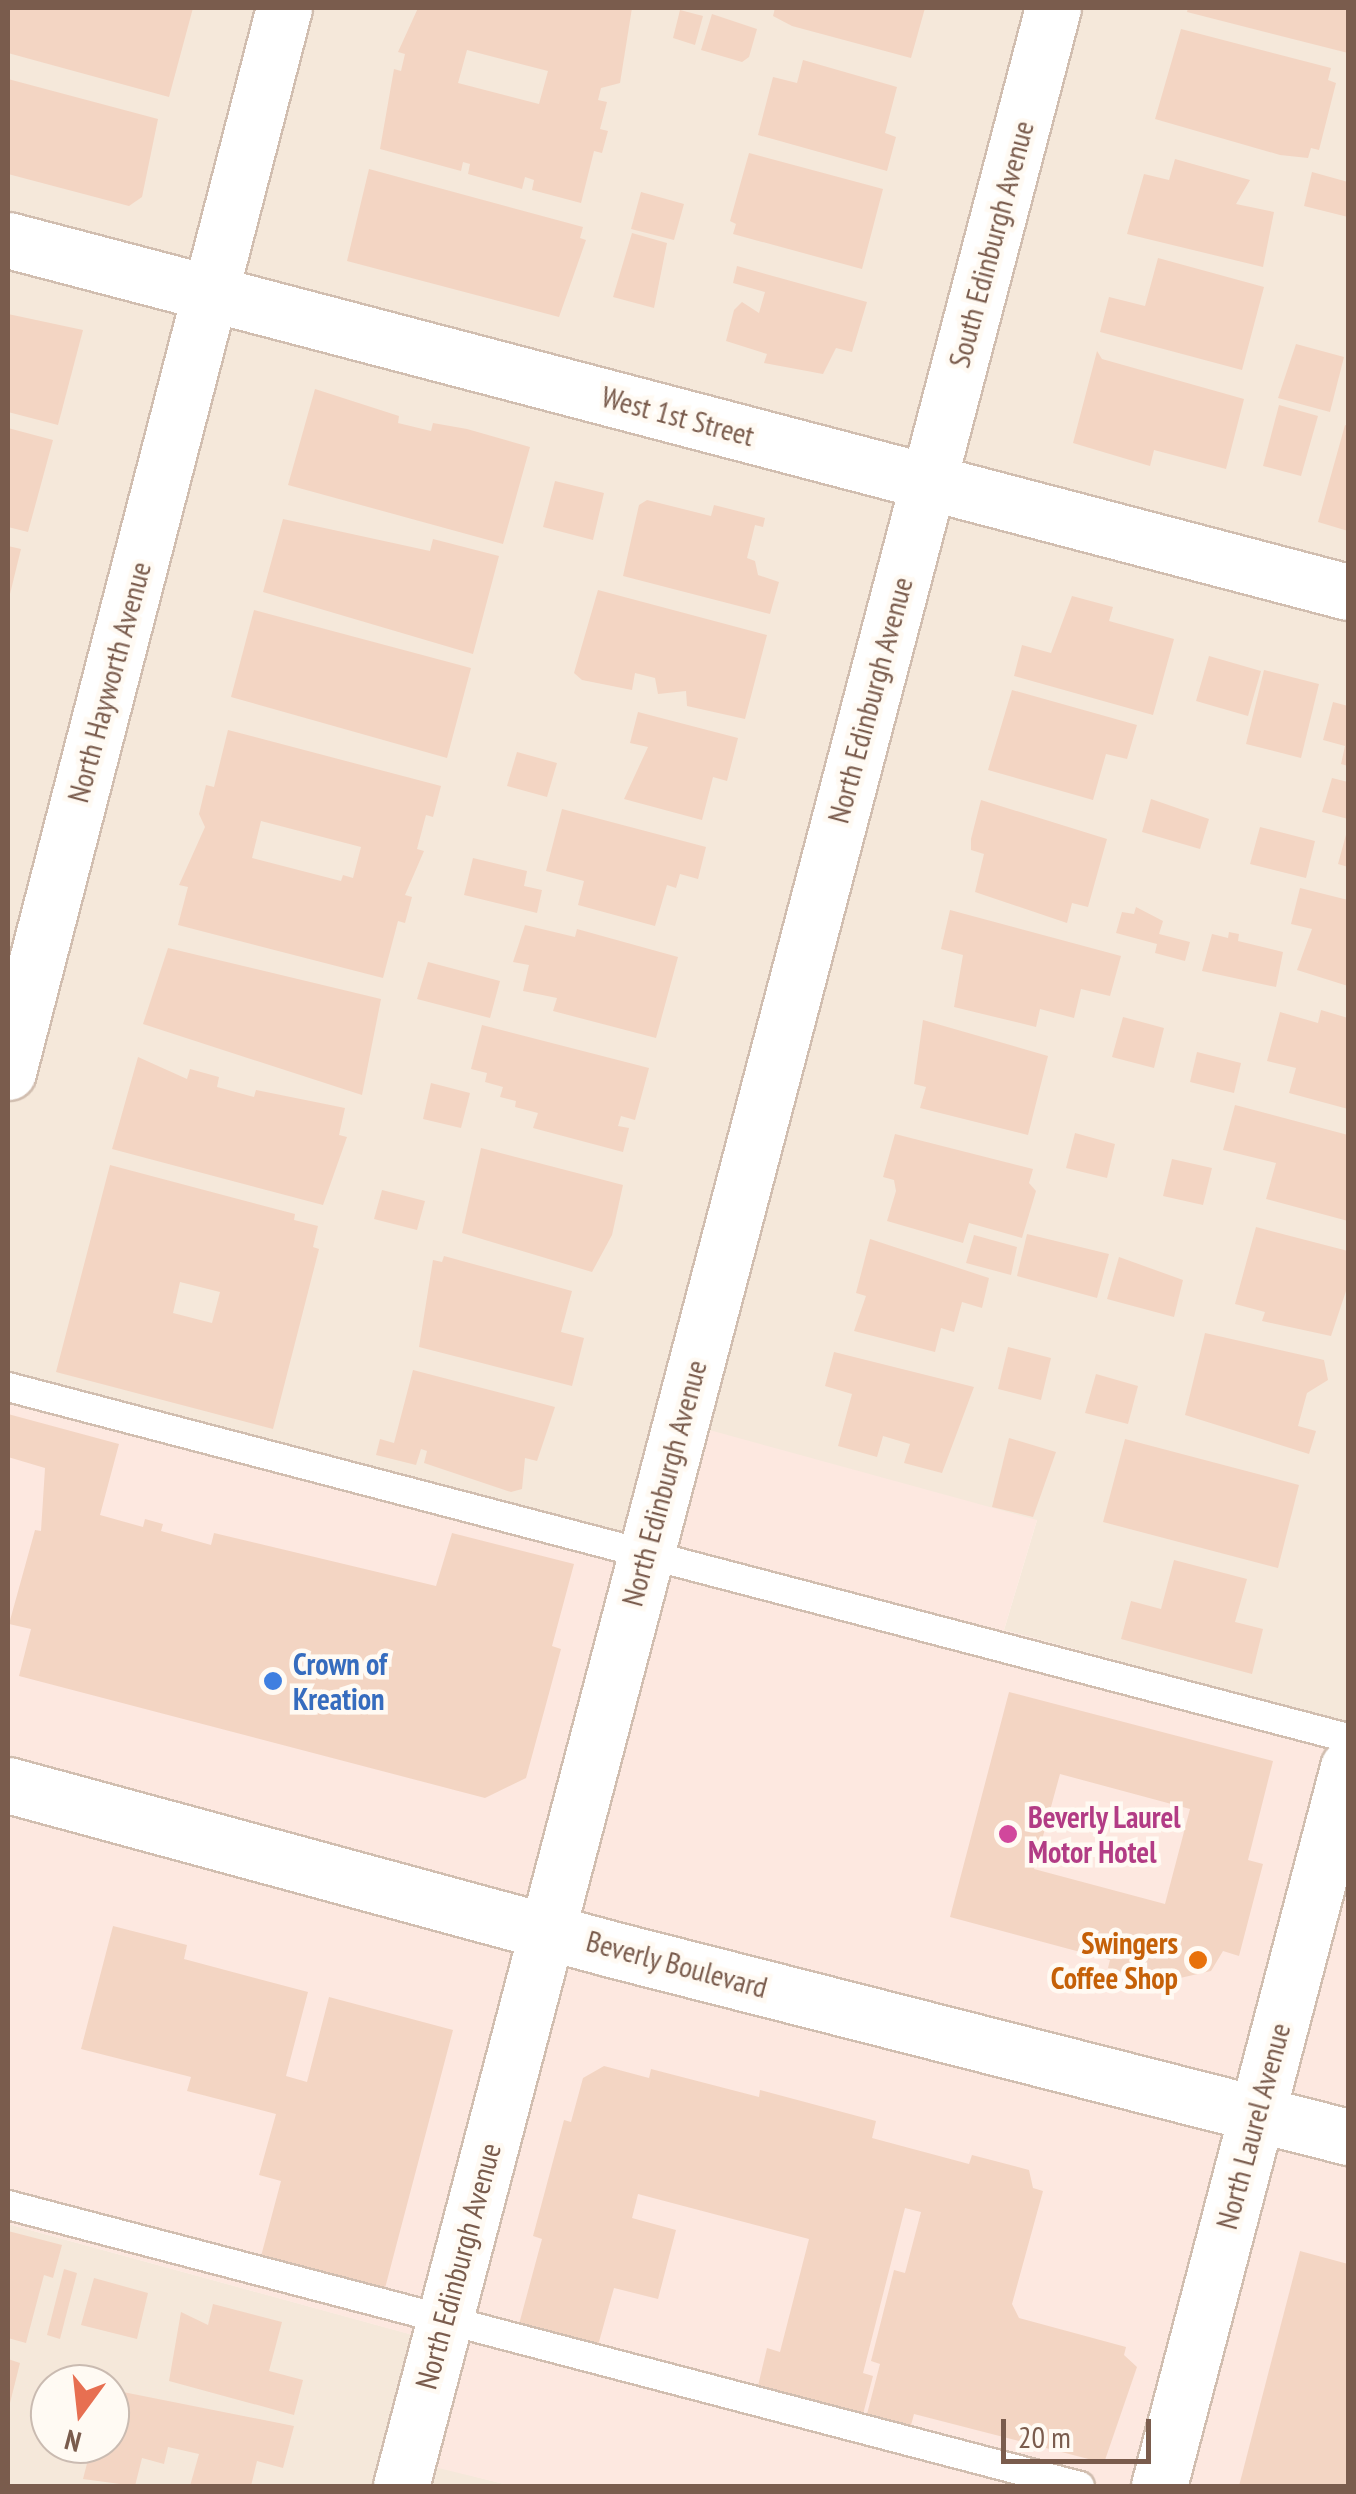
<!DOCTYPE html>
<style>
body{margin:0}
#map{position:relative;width:1356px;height:2494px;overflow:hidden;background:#fdf6ec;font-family:"PT Sans Narrow",sans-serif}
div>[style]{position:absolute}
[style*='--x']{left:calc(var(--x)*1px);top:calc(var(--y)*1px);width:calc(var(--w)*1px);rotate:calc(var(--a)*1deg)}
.residential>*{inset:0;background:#f5e8da}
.commercial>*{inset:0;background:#fde8e0}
.building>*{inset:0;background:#f3d5c3}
.roads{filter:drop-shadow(2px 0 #d1beb0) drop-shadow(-2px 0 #d1beb0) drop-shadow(0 2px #d1beb0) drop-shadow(0 -2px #d1beb0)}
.service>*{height:28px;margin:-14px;padding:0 14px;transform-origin:14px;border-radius:14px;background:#fff}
.minor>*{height:55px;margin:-27.5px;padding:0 27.5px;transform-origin:27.5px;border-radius:27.5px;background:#fff}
.secondary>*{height:55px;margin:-27.5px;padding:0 27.5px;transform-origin:27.5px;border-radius:27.5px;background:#fff}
.dots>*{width:28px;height:28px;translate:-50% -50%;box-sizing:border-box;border:5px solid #fffaf3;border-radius:50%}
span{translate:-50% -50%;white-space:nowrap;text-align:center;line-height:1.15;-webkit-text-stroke:9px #fffaf3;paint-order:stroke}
.street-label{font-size:30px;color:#7a5c4d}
.shop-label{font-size:30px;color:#366cbe;font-weight:700}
.left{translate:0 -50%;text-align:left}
.hotel-label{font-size:30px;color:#b23c85;font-weight:700}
.food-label{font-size:30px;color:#c56008;font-weight:700}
.right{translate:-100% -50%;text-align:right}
.frame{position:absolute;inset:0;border:10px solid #7a5c4d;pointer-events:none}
.north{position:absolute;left:30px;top:2364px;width:100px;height:100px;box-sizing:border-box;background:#fffaf3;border:2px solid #cabbb1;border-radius:50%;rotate:195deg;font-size:28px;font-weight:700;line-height:40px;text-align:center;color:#7a5c4d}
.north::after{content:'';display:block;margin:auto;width:35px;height:45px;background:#e76f51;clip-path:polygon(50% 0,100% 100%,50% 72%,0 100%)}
.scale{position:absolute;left:1001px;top:2419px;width:150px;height:45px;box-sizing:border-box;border:5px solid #7a5c4d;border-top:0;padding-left:12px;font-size:30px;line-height:35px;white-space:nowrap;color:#7a5c4d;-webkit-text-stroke:8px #fffaf3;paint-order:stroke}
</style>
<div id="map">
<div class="residential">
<div style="clip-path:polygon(8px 8px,1348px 8px,1348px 1723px,1004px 1630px,1037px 1520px,653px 1558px,8px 1386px)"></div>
<div style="clip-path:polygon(evenodd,8px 2224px,450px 2345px,423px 2463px,512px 2486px,8px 2486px,8px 2224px,50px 2384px,110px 2384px,110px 2444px,50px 2444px,50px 2384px)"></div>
</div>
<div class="commercial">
<div style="clip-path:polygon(8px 1386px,653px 1558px,691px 1425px,1037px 1520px,1004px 1630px,1348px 1723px,1348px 2486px,512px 2486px,422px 2464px,449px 2345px,8px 2224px)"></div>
</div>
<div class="building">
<div style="clip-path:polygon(8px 8px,193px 8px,169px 97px,8px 53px)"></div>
<div style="clip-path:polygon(evenodd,418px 8px,632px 8px,620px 83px,601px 88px,598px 100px,607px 102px,600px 129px,608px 131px,602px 153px,594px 151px,581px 203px,532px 190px,534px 180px,525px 177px,522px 189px,468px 174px,470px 164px,463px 162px,461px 171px,380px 149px,394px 69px,401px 71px,405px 54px,398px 52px,418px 8px,467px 50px,548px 71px,539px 104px,458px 83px,467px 50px)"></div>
<div style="clip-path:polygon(775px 8px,925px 8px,911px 58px,792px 26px,773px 16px)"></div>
<div style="clip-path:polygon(1188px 8px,1348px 8px,1348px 53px,1187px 12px)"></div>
<div style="clip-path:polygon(680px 10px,703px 16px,695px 45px,673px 38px)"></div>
<div style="clip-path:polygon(712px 14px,757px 29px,749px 57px,742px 62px,701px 50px)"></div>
<div style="clip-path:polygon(1181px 29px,1331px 68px,1328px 80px,1336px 83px,1319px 150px,1311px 148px,1308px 158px,1280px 155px,1155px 119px)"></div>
<div style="clip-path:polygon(803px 60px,897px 87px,885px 133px,896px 137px,887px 171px,758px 135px,773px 77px,797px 83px)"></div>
<div style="clip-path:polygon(8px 79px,158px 119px,142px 197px,129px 206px,8px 174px)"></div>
<div style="clip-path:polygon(749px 153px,883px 189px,862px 269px,733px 234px,736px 224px,730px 221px)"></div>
<div style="clip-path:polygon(1175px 159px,1250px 180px,1236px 204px,1274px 212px,1263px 267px,1127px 234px,1144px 174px,1169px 180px)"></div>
<div style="clip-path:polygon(369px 169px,583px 227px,580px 238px,586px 240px,559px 317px,347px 261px)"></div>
<div style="clip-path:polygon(1312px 172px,1348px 182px,1348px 217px,1304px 206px)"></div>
<div style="clip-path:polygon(641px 192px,684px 204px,674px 240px,631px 229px)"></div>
<div style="clip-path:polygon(632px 233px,667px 243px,654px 308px,613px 297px)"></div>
<div style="clip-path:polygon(1158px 258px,1264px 287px,1242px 370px,1100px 332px,1109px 297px,1145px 306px)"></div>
<div style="clip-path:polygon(737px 266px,867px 302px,852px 352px,836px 348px,823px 374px,764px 363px,767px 354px,726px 341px,734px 310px,742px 302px,759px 313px,765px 292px,733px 283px)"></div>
<div style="clip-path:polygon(8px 314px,83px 330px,58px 425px,8px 412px)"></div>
<div style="clip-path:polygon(1296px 344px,1344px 357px,1330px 412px,1278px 398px)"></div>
<div style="clip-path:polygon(1097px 351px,1102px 359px,1244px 399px,1226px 469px,1154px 450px,1150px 466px,1073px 443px)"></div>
<div style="clip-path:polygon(315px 389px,399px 416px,398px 423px,431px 431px,433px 423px,467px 429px,530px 447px,503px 544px,288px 485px)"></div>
<div style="clip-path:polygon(1279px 405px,1318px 416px,1301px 476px,1263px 466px)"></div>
<div style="clip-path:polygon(1345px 425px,1348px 426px,1348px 531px,1318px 522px)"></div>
<div style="clip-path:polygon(8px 428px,53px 440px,28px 532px,8px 527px)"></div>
<div style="clip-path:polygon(555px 481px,604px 493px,593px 540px,543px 527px)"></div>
<div style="clip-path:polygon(647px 500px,711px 516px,714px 505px,765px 518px,763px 527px,755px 525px,747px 558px,755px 561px,758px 575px,779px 582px,770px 614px,623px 576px,639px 505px)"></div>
<div style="clip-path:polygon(283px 519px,430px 551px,433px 539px,499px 556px,473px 654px,263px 592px)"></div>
<div style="clip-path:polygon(8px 546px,21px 549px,9px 598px,8px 598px)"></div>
<div style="clip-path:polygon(598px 590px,767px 635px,745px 719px,687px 706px,686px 691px,658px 694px,655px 678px,635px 673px,632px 690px,582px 680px,574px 673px)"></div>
<div style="clip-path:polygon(1072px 596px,1113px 607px,1109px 621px,1174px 639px,1153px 715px,1014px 676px,1022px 645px,1051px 653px)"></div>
<div style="clip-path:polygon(254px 610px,471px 668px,447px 758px,231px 697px)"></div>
<div style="clip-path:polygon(1209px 656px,1261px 671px,1248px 716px,1196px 701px)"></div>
<div style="clip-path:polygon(1264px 670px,1319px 684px,1301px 758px,1246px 744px)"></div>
<div style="clip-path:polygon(1012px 690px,1137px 725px,1127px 759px,1106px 754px,1093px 800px,988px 770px)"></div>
<div style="clip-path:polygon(1333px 702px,1348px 706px,1348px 766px,1341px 764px,1345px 746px,1323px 740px)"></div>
<div style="clip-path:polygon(638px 712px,738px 738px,727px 781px,713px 777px,702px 820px,624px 799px,648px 747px,630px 743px)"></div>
<div style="clip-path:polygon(evenodd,228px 730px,441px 786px,433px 817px,426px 815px,417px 849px,424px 851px,405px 895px,412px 897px,405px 923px,398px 921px,383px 978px,178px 925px,188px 887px,179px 885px,205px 827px,199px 814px,206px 785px,214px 787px,228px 730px,261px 821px,361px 847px,353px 878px,343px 875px,341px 881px,252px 858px,261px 821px)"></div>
<div style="clip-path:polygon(517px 752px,557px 763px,547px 797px,507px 786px)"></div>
<div style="clip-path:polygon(1332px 778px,1348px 782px,1348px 819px,1322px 812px)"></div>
<div style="clip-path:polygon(1151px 799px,1209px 819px,1200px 849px,1142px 832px)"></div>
<div style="clip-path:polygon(981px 800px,1107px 839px,1088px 907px,1072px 903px,1067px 923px,975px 892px,984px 854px,971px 850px,971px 839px)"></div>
<div style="clip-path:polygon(562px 809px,706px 847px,698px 879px,680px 874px,676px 888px,667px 885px,655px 926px,578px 905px,584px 881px,546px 871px)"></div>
<div style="clip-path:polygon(1260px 827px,1315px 841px,1306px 878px,1250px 864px)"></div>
<div style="clip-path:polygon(1347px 831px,1348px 831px,1348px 867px,1338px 864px)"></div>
<div style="clip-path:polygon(473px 858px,527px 871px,524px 886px,542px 890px,537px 913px,464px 895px)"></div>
<div style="clip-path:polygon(1300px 888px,1348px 900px,1348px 986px,1297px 970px,1312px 929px,1291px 924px)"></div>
<div style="clip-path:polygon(1136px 907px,1163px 921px,1159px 934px,1190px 942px,1185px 961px,1155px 953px,1157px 944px,1116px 933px,1122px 912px,1134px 914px)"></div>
<div style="clip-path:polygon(950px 910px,1121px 956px,1110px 996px,1081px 989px,1074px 1018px,1040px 1009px,1036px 1027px,954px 1007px,963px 955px,941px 949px)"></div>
<div style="clip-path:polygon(525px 925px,575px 937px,577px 929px,678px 957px,656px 1038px,553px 1011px,557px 998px,523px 991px,529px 965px,513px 962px)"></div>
<div style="clip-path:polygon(1229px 932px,1239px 934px,1238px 941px,1283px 952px,1276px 987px,1202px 971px,1212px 934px,1228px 938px)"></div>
<div style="clip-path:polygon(168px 948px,381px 999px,362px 1095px,143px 1024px)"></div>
<div style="clip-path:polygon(428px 962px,500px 981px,490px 1018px,417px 999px)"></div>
<div style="clip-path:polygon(1321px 1010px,1348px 1018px,1348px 1109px,1289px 1093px,1296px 1068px,1267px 1061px,1280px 1012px,1318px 1023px)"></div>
<div style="clip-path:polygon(1123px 1017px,1164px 1028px,1154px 1068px,1112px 1057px)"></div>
<div style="clip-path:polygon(923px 1020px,1048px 1056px,1028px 1135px,920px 1108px,926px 1087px,914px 1084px)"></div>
<div style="clip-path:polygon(482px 1025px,649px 1068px,635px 1120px,621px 1116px,618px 1126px,629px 1128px,623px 1152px,533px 1128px,538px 1113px,515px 1107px,516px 1101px,500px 1097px,503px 1087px,485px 1082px,487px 1073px,471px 1069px)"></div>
<div style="clip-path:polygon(1197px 1052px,1241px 1063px,1234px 1093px,1190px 1082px)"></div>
<div style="clip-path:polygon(138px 1057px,187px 1079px,190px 1069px,219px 1077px,217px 1087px,254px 1097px,256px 1090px,345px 1108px,339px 1135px,347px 1137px,323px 1205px,112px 1149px)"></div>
<div style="clip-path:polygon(431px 1083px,470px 1093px,461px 1128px,423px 1119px)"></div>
<div style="clip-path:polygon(1235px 1105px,1348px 1135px,1348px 1221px,1266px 1199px,1276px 1163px,1223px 1150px)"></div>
<div style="clip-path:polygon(1075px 1133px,1115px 1144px,1107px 1178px,1066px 1168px)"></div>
<div style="clip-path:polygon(895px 1134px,1033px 1169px,1029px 1183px,1036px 1191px,1022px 1238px,969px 1223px,963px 1243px,887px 1221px,896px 1191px,894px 1180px,883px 1177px)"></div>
<div style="clip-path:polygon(481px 1148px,623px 1185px,612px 1235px,592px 1272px,462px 1233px)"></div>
<div style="clip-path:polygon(1172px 1159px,1212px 1168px,1203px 1205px,1163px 1196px)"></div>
<div style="clip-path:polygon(evenodd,110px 1165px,295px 1214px,294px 1220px,318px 1226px,313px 1247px,319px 1249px,273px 1429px,56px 1372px,110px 1165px,180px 1282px,220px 1292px,212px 1323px,173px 1313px,180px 1282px)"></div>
<div style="clip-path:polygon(382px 1190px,425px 1201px,417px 1230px,374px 1219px)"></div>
<div style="clip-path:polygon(1256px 1227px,1348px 1251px,1348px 1285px,1331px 1336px,1262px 1321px,1265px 1312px,1235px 1304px)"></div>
<div style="clip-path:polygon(1027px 1234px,1109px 1254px,1097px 1298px,1017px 1276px)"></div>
<div style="clip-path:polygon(974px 1235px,1017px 1247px,1011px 1275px,966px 1263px)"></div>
<div style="clip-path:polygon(870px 1239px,989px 1278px,982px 1308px,962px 1302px,954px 1332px,941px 1328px,935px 1352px,854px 1331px,866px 1296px,856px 1293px)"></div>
<div style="clip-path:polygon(444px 1256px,572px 1291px,561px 1332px,584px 1338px,572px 1386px,419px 1347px,433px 1260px,442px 1262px)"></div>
<div style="clip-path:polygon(1119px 1257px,1183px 1280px,1174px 1317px,1107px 1299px)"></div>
<div style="clip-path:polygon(1205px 1333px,1324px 1360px,1328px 1380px,1307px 1393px,1298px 1426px,1316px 1431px,1309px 1454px,1185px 1415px)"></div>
<div style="clip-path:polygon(1008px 1347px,1051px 1358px,1041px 1400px,998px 1389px)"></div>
<div style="clip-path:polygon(834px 1352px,974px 1387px,942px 1473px,904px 1463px,910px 1444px,883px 1436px,877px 1457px,838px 1446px,852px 1394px,825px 1386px)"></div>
<div style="clip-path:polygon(413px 1370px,555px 1407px,537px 1461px,525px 1458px,522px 1489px,511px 1492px,424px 1463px,427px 1451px,421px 1449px,416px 1465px,376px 1455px,380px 1439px,394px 1443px)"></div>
<div style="clip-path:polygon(1096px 1374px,1138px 1386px,1128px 1424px,1085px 1413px)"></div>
<div style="clip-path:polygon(8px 1414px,119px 1444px,100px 1515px,143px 1527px,145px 1519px,163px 1524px,161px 1531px,211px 1545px,214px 1533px,436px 1586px,452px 1533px,574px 1564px,552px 1646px,561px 1649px,526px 1778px,485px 1798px,19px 1676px,31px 1629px,9px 1624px,35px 1530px,41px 1531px,45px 1468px,8px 1457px)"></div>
<div style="clip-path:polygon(1009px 1438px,1056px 1452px,1033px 1517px,992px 1507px)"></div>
<div style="clip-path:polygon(1125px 1439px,1299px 1485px,1278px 1568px,1103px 1522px)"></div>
<div style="clip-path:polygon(1174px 1560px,1247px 1579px,1235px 1622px,1263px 1629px,1252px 1674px,1121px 1639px,1131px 1601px,1161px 1609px)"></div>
<div style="clip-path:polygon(evenodd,1009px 1692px,1273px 1761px,1248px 1860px,1263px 1864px,1239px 1956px,1223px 1951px,1211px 1971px,1180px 1978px,1178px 1987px,1108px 1968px,1110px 1960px,950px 1917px,1009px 1692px,1060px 1774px,1190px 1809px,1165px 1904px,1034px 1869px,1060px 1774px)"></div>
<div style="clip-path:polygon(113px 1926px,187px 1945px,184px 1959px,308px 1992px,286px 2076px,307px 2082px,329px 1997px,453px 2030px,384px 2292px,260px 2260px,281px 2181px,259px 2175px,276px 2114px,187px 2091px,191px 2077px,81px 2049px)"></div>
<div style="clip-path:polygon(604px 2066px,649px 2078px,651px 2069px,759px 2097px,760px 2090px,876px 2121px,872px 2138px,969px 2164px,972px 2155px,1029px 2170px,1033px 2188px,1043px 2191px,1012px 2304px,1019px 2318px,1126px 2347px,1124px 2355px,1137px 2367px,1104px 2463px,914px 2414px,910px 2429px,866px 2418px,880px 2364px,871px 2361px,894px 2270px,905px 2273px,921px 2212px,905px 2208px,863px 2373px,873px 2376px,862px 2418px,757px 2390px,767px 2348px,780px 2352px,809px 2239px,638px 2194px,632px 2218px,676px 2230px,658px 2299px,614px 2288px,597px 2349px,518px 2328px,542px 2239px,533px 2236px,564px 2120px,571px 2122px,583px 2078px)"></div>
<div style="clip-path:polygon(8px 2231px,62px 2245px,53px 2278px,44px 2275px,26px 2343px,8px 2338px)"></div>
<div style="clip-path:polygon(1300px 2251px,1348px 2264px,1348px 2486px,1239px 2486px)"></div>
<div style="clip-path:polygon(64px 2269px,77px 2273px,60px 2339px,47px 2335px)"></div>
<div style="clip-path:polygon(94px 2278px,148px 2293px,137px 2339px,81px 2325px)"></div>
<div style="clip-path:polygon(213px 2304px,282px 2322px,269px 2371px,303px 2380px,294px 2415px,169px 2381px,181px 2312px,208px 2325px)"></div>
<div style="clip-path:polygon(8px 2359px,20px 2363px,9px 2407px,8px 2407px)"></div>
<div style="clip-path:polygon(118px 2391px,294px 2426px,283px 2468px,257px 2461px,251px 2486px,190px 2486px,199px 2454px,168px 2447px,164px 2464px,142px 2458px,135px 2486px,83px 2479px,92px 2444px,110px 2444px)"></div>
</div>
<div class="roads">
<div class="service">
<div style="--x:8;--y:1387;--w:1385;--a:14.68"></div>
<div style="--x:8;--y:2205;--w:1108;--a:14.69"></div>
</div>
<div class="minor">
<div style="--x:8;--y:240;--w:1385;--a:14.72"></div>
<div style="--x:8;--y:1072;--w:1099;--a:-75.46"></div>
<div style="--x:401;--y:2486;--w:2562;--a:-75.26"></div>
<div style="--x:1159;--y:2486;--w:743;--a:-75.27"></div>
</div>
<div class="secondary">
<div style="--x:8;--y:1785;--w:625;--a:15.21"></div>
<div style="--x:611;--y:1949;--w:761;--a:14.31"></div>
</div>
</div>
<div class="dots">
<div style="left:273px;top:1681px;background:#3f7fe0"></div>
<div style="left:1008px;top:1834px;background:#d1479c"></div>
<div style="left:1198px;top:1960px;background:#e8710a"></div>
</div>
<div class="street-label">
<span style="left:991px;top:244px;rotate:-75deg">South Edinburgh Avenue</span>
<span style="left:678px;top:416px;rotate:15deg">West 1st Street</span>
<span style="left:109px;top:682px;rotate:-75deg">North Hayworth Avenue</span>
<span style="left:870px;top:700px;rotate:-75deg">North Edinburgh Avenue</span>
<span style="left:664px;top:1483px;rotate:-75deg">North Edinburgh Avenue</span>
<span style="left:677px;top:1964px;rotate:15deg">Beverly Boulevard</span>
<span style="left:1253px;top:2126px;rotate:-75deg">North Laurel Avenue</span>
<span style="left:458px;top:2266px;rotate:-75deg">North Edinburgh Avenue</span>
</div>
<div class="shop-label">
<span class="left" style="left:293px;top:1681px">Crown of<br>Kreation</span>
</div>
<div class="hotel-label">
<span class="left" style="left:1028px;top:1834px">Beverly Laurel<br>Motor Hotel</span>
</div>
<div class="food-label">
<span class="right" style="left:1178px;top:1960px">Swingers<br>Coffee Shop</span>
</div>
<div class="frame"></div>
<div class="north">N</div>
<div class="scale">20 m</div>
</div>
